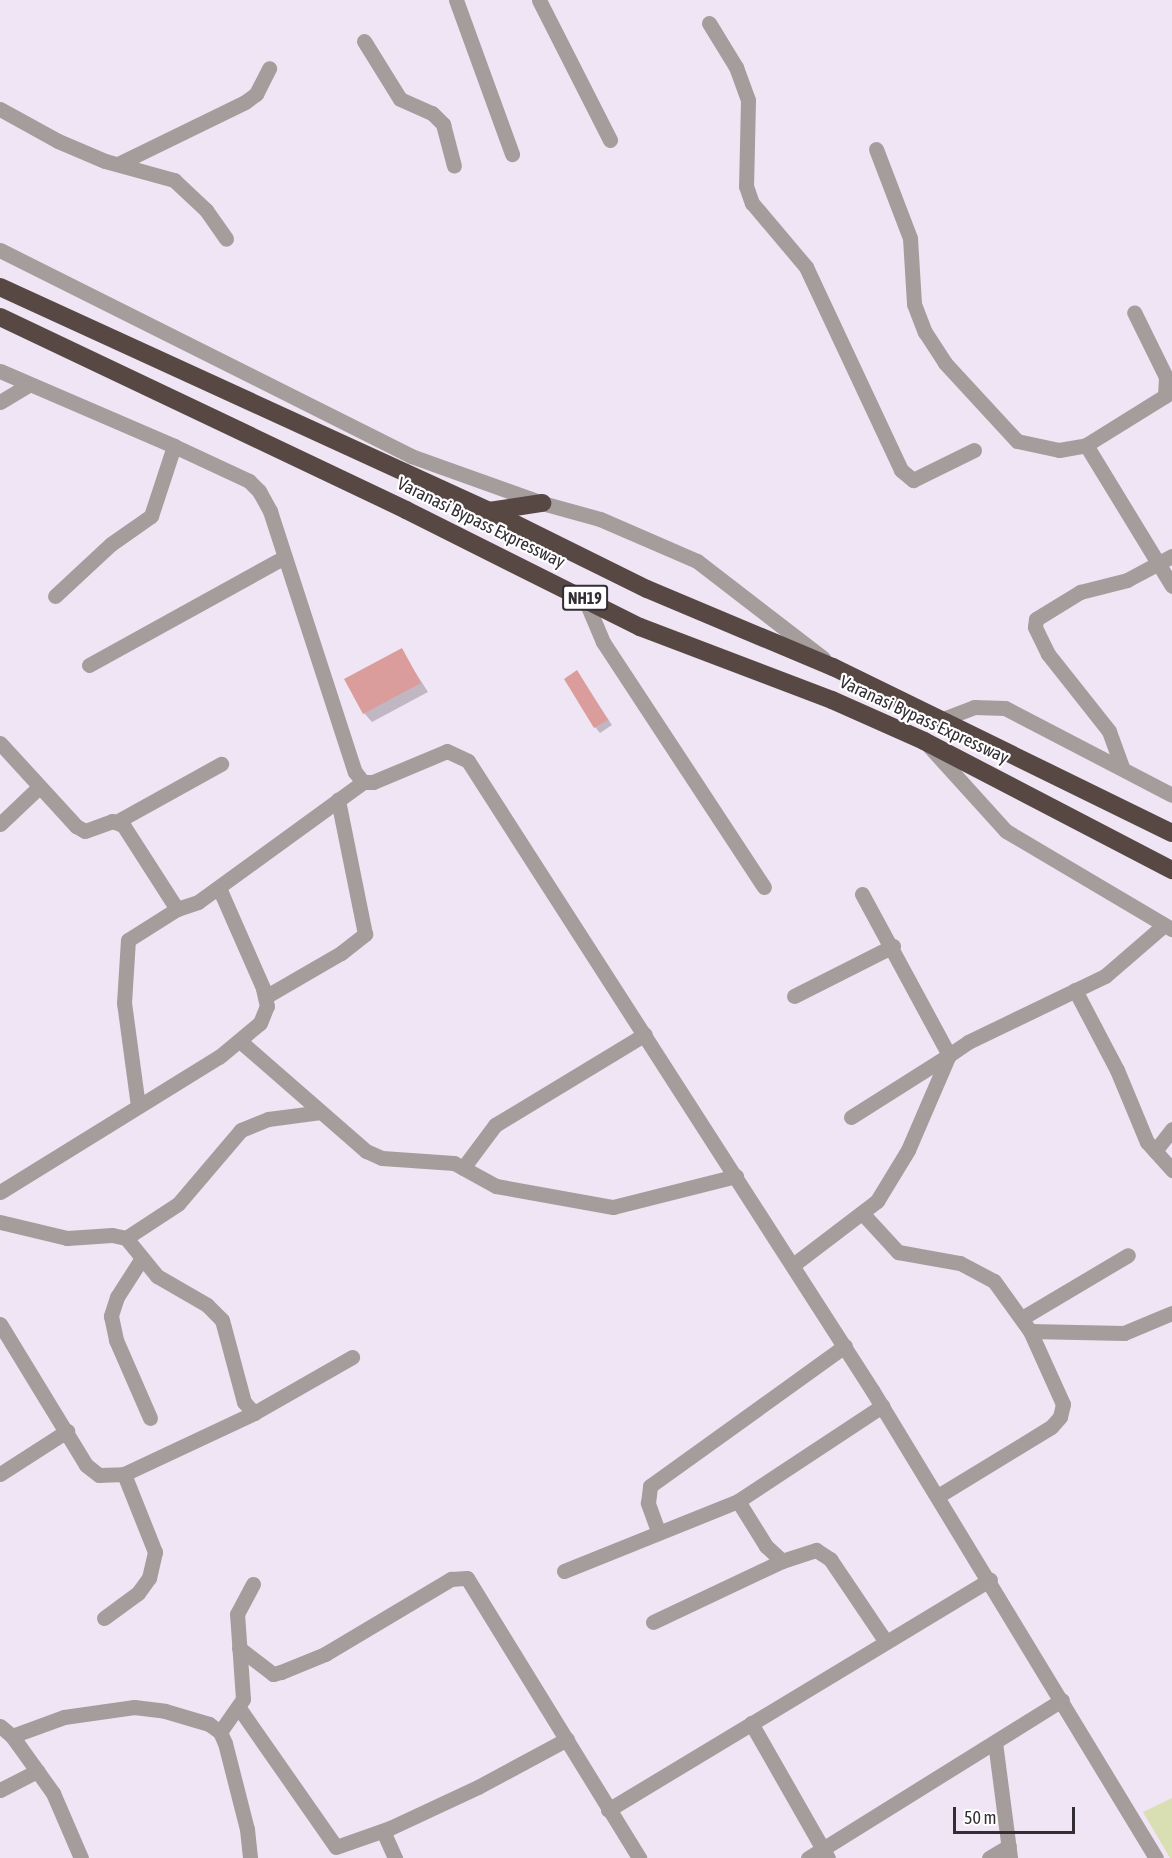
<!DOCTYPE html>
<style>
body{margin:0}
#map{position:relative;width:1172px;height:1858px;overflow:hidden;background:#f0e5f4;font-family:"Asap Condensed",sans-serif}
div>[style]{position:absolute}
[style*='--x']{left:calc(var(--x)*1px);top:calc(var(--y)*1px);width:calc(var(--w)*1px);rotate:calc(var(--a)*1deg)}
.green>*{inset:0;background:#d9dfb3}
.shadow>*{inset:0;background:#0003}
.building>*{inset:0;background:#db9d9b}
.minor>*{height:15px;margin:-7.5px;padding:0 7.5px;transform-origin:7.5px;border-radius:7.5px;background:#a59d9b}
.highway>*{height:18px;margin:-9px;padding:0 9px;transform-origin:9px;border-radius:9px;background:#584844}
span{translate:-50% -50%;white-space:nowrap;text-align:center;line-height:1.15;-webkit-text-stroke:4.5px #fff;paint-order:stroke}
.shield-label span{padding:2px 4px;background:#fff;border:2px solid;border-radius:4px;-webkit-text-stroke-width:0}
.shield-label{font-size:16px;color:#322e34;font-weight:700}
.street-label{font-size:18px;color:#322e34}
.scale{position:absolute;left:953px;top:1807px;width:122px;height:27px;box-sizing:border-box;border:3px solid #322e34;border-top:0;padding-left:8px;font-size:18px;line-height:21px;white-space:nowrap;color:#322e34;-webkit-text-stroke:4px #fff;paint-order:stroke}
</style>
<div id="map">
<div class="green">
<div style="clip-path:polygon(1172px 1798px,1172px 1858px,1170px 1858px,1143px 1812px)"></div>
</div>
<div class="shadow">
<div style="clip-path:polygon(401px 650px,428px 692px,372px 722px,364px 713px)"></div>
<div style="clip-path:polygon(577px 672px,612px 725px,600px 733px,595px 727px)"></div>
</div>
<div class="building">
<div style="clip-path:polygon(402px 648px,421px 683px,363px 714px,344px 679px)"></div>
<div style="clip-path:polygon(577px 670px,608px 720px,594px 728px,564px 679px)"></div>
</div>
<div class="minor">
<div style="--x:456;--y:0;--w:164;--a:70"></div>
<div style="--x:539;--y:0;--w:157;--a:63.1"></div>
<div style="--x:709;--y:23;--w:52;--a:58.5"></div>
<div style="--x:736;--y:67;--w:35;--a:70"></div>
<div style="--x:748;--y:100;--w:86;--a:91.3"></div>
<div style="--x:746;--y:186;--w:18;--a:71"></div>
<div style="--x:752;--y:203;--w:84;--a:49.8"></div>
<div style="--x:806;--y:267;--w:224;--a:64.9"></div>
<div style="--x:901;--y:470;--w:16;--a:40"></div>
<div style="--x:913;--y:480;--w:68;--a:-26.2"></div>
<div style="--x:364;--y:41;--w:68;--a:58.2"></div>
<div style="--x:400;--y:99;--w:35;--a:24"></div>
<div style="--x:432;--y:113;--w:16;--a:45"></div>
<div style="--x:443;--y:124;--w:43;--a:75.3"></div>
<div style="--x:0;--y:109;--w:66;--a:28.9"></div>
<div style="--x:58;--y:141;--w:51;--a:23.1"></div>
<div style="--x:105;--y:161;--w:72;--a:15.4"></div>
<div style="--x:174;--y:180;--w:44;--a:43.2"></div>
<div style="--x:206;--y:210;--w:35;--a:55"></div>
<div style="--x:876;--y:149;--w:95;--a:69.1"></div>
<div style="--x:910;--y:238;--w:66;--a:86.5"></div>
<div style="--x:914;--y:304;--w:30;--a:69"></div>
<div style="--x:925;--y:332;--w:37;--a:57"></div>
<div style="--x:945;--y:363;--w:106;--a:47.3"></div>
<div style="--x:1017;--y:441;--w:43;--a:12.1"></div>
<div style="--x:1059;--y:450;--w:27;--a:-10"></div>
<div style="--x:1086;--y:445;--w:93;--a:-31.8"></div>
<div style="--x:1165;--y:396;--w:19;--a:-87"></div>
<div style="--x:1166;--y:377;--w:72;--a:-116.2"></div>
<div style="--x:118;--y:164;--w:141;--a:-26"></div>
<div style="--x:245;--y:102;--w:14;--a:-36"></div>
<div style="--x:256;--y:94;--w:29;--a:-63"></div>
<div style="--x:0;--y:250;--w:460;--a:26.6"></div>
<div style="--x:411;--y:456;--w:139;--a:19.7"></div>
<div style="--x:542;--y:503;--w:60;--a:15.4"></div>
<div style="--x:600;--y:519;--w:106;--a:23.4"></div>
<div style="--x:697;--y:561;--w:159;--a:37.6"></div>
<div style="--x:0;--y:371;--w:189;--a:23.3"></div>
<div style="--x:174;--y:446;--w:83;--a:25"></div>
<div style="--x:249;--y:481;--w:14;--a:45"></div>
<div style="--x:259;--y:491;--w:23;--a:61"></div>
<div style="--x:270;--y:511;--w:274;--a:72"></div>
<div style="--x:355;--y:772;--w:13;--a:51"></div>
<div style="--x:363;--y:782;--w:10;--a:0"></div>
<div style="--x:373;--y:782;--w:80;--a:-22.7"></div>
<div style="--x:447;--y:751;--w:23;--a:25"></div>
<div style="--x:468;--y:761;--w:748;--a:57.29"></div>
<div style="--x:872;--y:1390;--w:547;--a:58.75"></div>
<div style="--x:0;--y:402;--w:33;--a:-31"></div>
<div style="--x:1086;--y:445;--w:165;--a:58.6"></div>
<div style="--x:55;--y:596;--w:76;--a:-42.9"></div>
<div style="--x:111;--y:544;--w:49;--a:-35"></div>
<div style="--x:151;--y:516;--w:74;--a:-71.8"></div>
<div style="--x:584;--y:597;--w:49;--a:67.1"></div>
<div style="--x:603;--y:642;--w:293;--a:56.7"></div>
<div style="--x:89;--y:665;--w:222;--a:-28.9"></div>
<div style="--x:943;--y:719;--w:33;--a:-21"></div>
<div style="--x:974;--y:707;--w:31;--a:2"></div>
<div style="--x:1005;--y:708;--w:188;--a:27.5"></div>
<div style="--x:0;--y:743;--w:113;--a:47.5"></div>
<div style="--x:76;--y:826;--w:10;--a:29"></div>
<div style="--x:85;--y:831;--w:29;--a:-20"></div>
<div style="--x:112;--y:821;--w:12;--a:20"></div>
<div style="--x:123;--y:825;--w:100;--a:57.3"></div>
<div style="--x:177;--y:909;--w:22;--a:-18"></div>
<div style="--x:198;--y:902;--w:204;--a:-36"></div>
<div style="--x:928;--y:745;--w:116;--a:47.8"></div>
<div style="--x:1006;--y:831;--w:193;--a:30.6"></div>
<div style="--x:1122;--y:767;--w:38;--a:-110"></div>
<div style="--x:1109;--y:731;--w:98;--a:-128.4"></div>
<div style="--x:1048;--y:654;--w:30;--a:-116"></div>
<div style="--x:1035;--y:627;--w:8;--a:-83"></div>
<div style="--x:1036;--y:619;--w:52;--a:-31.5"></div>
<div style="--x:1080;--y:592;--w:49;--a:-14.3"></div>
<div style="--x:1127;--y:580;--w:51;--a:-28.1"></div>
<div style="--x:118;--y:821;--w:118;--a:-29"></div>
<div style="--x:0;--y:824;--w:52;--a:-43.5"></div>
<div style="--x:1075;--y:990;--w:90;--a:62.3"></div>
<div style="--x:1117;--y:1070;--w:78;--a:67.4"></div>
<div style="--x:1147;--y:1142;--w:38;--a:48"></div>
<div style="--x:794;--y:996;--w:111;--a:-26.8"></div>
<div style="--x:265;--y:997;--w:88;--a:-30.1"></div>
<div style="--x:341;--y:953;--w:31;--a:-38"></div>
<div style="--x:365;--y:934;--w:137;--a:-101.4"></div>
<div style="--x:241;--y:1042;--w:166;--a:41.1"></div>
<div style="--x:366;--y:1151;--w:17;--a:24"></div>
<div style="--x:382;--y:1158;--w:72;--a:4"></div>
<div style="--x:454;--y:1163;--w:48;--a:28.7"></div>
<div style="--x:496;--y:1186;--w:119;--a:10.2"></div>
<div style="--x:613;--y:1207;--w:127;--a:-14.1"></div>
<div style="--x:138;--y:1106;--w:104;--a:-97.7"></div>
<div style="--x:124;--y:1003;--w:63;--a:-86.4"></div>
<div style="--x:128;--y:940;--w:58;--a:-32.3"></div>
<div style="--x:851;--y:1117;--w:116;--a:-32.3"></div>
<div style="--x:949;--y:1055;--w:183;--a:-118.4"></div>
<div style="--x:1155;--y:1151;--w:28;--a:-52"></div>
<div style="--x:463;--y:1168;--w:54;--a:-53.3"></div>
<div style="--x:495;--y:1125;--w:175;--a:-31.2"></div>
<div style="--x:0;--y:1192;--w:257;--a:-31.7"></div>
<div style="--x:219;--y:1057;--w:53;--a:-39.7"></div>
<div style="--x:260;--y:1023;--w:18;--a:-68"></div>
<div style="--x:267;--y:1006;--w:18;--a:-103"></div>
<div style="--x:263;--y:988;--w:109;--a:-113.7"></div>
<div style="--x:863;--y:1214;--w:52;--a:47.4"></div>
<div style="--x:898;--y:1252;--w:63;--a:10.1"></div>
<div style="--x:960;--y:1263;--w:38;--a:28"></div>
<div style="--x:994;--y:1281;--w:62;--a:54.2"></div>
<div style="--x:1030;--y:1331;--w:80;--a:65.7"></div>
<div style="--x:1063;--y:1404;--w:13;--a:103"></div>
<div style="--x:1060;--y:1417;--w:13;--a:132"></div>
<div style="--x:1051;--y:1427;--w:132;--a:148.6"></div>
<div style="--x:0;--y:1222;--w:69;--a:13.4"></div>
<div style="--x:67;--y:1238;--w:45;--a:-3.8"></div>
<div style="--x:112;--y:1235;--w:14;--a:12"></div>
<div style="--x:126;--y:1238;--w:49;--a:50.8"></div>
<div style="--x:157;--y:1276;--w:58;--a:30.1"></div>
<div style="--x:207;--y:1305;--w:21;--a:45"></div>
<div style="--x:222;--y:1320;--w:85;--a:75"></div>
<div style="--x:244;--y:1402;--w:15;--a:48"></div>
<div style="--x:254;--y:1413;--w:113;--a:-29.7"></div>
<div style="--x:126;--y:1238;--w:62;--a:-33.2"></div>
<div style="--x:178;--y:1204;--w:97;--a:-49.6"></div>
<div style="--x:241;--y:1130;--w:29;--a:-22"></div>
<div style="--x:268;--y:1119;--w:53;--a:-7.5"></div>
<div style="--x:142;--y:1258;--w:46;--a:122.7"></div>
<div style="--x:117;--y:1297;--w:20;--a:108"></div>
<div style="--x:111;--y:1316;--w:25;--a:78"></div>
<div style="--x:116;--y:1340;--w:85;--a:66.4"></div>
<div style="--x:793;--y:1265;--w:106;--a:-37.3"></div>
<div style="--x:877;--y:1201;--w:60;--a:-58.7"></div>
<div style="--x:908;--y:1150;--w:103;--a:-66.7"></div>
<div style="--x:949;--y:1055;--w:23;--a:-34"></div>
<div style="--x:968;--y:1042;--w:152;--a:-25.7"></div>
<div style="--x:1105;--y:976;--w:78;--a:-40.8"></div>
<div style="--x:1022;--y:1318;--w:123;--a:-30.7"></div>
<div style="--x:0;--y:1324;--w:165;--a:58.6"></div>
<div style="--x:86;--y:1465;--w:16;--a:38"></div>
<div style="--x:99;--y:1475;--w:25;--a:-2"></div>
<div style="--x:124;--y:1474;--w:144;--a:-25.1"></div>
<div style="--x:1030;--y:1331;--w:94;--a:1.2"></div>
<div style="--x:1124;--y:1333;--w:52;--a:-22.6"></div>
<div style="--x:0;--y:1474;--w:80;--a:-32.7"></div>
<div style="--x:738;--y:1501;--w:53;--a:58.1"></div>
<div style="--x:766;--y:1546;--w:22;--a:43"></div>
<div style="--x:782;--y:1561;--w:36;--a:-18"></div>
<div style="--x:816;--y:1550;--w:17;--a:33"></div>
<div style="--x:830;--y:1559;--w:100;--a:56"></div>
<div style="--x:658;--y:1531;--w:30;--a:-110"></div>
<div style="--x:648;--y:1503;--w:17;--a:-83"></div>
<div style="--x:650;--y:1486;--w:240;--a:-35.7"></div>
<div style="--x:564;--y:1571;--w:188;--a:-21.9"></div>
<div style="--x:738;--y:1501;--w:173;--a:-33.4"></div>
<div style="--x:104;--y:1618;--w:42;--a:-36.3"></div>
<div style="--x:138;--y:1593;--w:19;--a:-54"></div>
<div style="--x:149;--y:1578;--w:27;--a:-77"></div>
<div style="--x:155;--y:1552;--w:84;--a:-111.7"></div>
<div style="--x:653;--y:1622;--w:143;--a:-25.3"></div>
<div style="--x:239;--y:1648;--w:43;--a:37.4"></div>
<div style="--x:273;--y:1674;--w:8;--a:-14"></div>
<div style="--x:281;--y:1672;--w:48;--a:-22.2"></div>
<div style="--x:325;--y:1654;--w:147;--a:-30.8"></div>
<div style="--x:451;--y:1579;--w:16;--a:-4"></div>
<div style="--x:467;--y:1578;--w:329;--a:58.4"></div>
<div style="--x:239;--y:1708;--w:169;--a:55.1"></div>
<div style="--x:336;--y:1847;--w:57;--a:-19.4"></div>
<div style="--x:390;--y:1828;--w:97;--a:-25"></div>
<div style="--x:478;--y:1787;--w:101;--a:-28.3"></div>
<div style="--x:751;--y:1723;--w:155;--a:60.3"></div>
<div style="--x:0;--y:1726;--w:16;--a:40"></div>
<div style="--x:12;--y:1736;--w:55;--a:-20.1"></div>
<div style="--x:64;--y:1717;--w:71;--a:-8.1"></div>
<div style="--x:134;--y:1707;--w:31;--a:7"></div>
<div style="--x:165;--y:1711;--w:46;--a:16.5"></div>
<div style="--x:209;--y:1724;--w:14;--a:36"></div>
<div style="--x:220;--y:1732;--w:12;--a:66"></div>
<div style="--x:225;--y:1743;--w:89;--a:75.7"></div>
<div style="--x:247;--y:1829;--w:29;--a:84"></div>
<div style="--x:220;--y:1732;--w:40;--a:-55.1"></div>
<div style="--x:243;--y:1699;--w:85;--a:-94"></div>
<div style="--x:237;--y:1614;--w:34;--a:-62"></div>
<div style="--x:12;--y:1736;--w:70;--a:54.3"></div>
<div style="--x:53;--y:1793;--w:71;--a:66.7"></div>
<div style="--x:995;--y:1742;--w:117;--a:82.6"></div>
<div style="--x:0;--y:1790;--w:42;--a:-27.2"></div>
<div style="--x:608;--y:1810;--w:446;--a:-31.1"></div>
<div style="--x:383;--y:1831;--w:30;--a:66"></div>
<div style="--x:808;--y:1858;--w:299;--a:-31.9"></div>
<div style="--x:989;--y:1858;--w:23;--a:-31"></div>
</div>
<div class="highway">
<div style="--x:0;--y:287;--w:538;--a:24.61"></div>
<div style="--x:489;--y:511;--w:176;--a:26.3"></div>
<div style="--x:647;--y:589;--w:202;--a:22.8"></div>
<div style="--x:833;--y:667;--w:377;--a:26.1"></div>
<div style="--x:0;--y:317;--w:450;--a:25.4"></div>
<div style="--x:406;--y:510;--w:262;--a:26.6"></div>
<div style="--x:640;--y:627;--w:205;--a:20.8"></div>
<div style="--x:832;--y:700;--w:101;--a:24"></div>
<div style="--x:924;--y:741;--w:280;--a:27.5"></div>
<div style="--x:489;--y:511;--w:54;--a:-8.6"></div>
</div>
<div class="shield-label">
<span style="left:585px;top:598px">NH19</span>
</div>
<div class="street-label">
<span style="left:481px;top:523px;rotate:26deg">Varanasi Bypass Expressway</span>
<span style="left:924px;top:720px;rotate:25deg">Varanasi Bypass Expressway</span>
</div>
<div class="scale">50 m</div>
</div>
